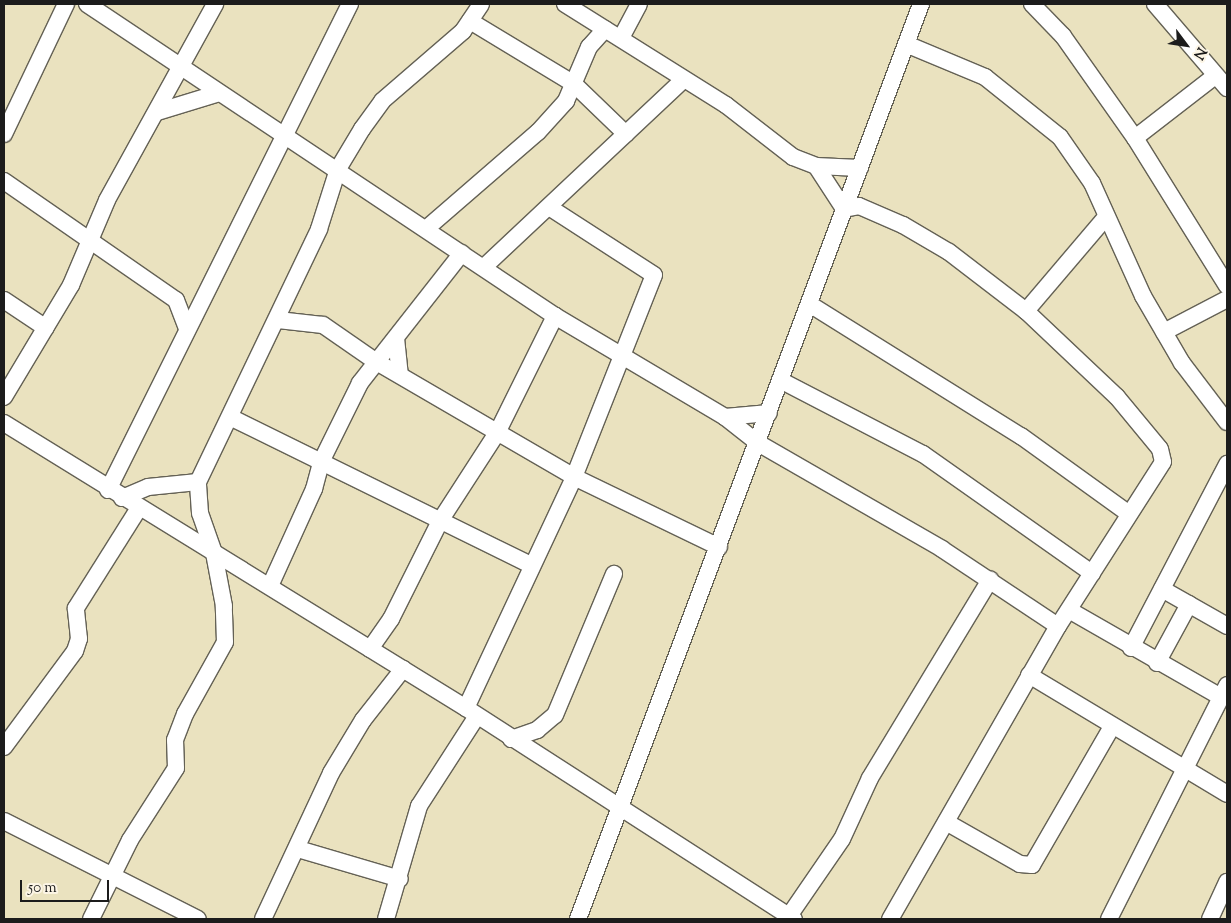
<!DOCTYPE html>
<style>
body{margin:0}
#map{position:relative;width:1231px;height:923px;overflow:hidden;background:#eae2bf;font-family:"Sorts Mill Goudy",serif}
div>[style]{position:absolute}
[style*='--x']{left:calc(var(--x)*1px);top:calc(var(--y)*1px);width:calc(var(--w)*1px);rotate:calc(var(--a)*1deg)}
.roads{filter:drop-shadow(1px 0 #646155) drop-shadow(-1px 0 #646155) drop-shadow(0 1px #646155) drop-shadow(0 -1px #646155)}
.minor>*{height:16px;margin:-8px;padding:0 8px;transform-origin:8px;border-radius:8px;background:#fff}
span{translate:-50% -50%;white-space:nowrap;text-align:center;line-height:1.15;-webkit-text-stroke:4.5px #fcf5e5;paint-order:stroke}
.frame{position:absolute;inset:0;border:5px solid #1c1c1c;pointer-events:none}
.north{position:absolute;left:1161px;top:20px;width:50px;height:50px;-webkit-text-stroke:4px #fcf5e5;paint-order:stroke;rotate:121deg;font-size:14px;font-weight:700;line-height:20px;text-align:center;color:#1c1c1c}
.north::after{content:'';display:block;margin:auto;width:18px;height:22px;background:#1c1c1c;clip-path:polygon(50% 0,100% 100%,50% 72%,0 100%)}
.scale{position:absolute;left:20px;top:880px;width:89px;height:22px;box-sizing:border-box;border:2px solid #1c1c1c;border-top:0;padding-left:6px;font-size:15px;line-height:18px;white-space:nowrap;color:#1c1c1c;-webkit-text-stroke:4px #fcf5e5;paint-order:stroke}
</style>
<div id="map">
<div class="roads">
<div class="minor">
<div style="--x:87;--y:4;--w:562;--a:33.69"></div>
<div style="--x:555;--y:316;--w:198;--a:30.7"></div>
<div style="--x:725;--y:417;--w:42;--a:38.2"></div>
<div style="--x:758;--y:443;--w:212;--a:29.9"></div>
<div style="--x:942;--y:549;--w:139;--a:33.6"></div>
<div style="--x:565;--y:4;--w:190;--a:32.1"></div>
<div style="--x:726;--y:105;--w:85;--a:37.8"></div>
<div style="--x:793;--y:157;--w:25;--a:21"></div>
<div style="--x:816;--y:166;--w:44;--a:2.6"></div>
<div style="--x:1032;--y:4;--w:45;--a:45.9"></div>
<div style="--x:1063;--y:36;--w:125;--a:54.8"></div>
<div style="--x:1135;--y:138;--w:174;--a:58.1"></div>
<div style="--x:1155;--y:4;--w:111;--a:49.4"></div>
<div style="--x:470;--y:21;--w:122;--a:31.2"></div>
<div style="--x:574;--y:84;--w:72;--a:43.9"></div>
<div style="--x:621;--y:38;--w:38;--a:-62"></div>
<div style="--x:906;--y:44;--w:86;--a:22.7"></div>
<div style="--x:985;--y:77;--w:96;--a:38.7"></div>
<div style="--x:1060;--y:137;--w:56;--a:55.2"></div>
<div style="--x:1092;--y:183;--w:124;--a:65.7"></div>
<div style="--x:1143;--y:296;--w:78;--a:59.8"></div>
<div style="--x:1182;--y:363;--w:74;--a:52.7"></div>
<div style="--x:157;--y:112;--w:65;--a:-17"></div>
<div style="--x:4;--y:134;--w:144;--a:-64.5"></div>
<div style="--x:1135;--y:138;--w:101;--a:-37.8"></div>
<div style="--x:816;--y:166;--w:51;--a:56.9"></div>
<div style="--x:844;--y:209;--w:15;--a:-11"></div>
<div style="--x:859;--y:206;--w:48;--a:23.4"></div>
<div style="--x:903;--y:225;--w:53;--a:30.4"></div>
<div style="--x:949;--y:252;--w:97;--a:37.5"></div>
<div style="--x:1026;--y:311;--w:125;--a:43.4"></div>
<div style="--x:1117;--y:397;--w:67;--a:50.4"></div>
<div style="--x:1160;--y:449;--w:13;--a:77"></div>
<div style="--x:1163;--y:462;--w:195;--a:122.6"></div>
<div style="--x:1058;--y:626;--w:338;--a:119.8"></div>
<div style="--x:4;--y:181;--w:209;--a:34.7"></div>
<div style="--x:176;--y:300;--w:31;--a:69"></div>
<div style="--x:427;--y:228;--w:147;--a:-40.9"></div>
<div style="--x:538;--y:132;--w:42;--a:-47.9"></div>
<div style="--x:566;--y:101;--w:59;--a:-66.9"></div>
<div style="--x:589;--y:47;--w:24;--a:-48"></div>
<div style="--x:484;--y:267;--w:274;--a:-43.2"></div>
<div style="--x:4;--y:300;--w:50;--a:33.7"></div>
<div style="--x:811;--y:305;--w:248;--a:32"></div>
<div style="--x:1021;--y:436;--w:133;--a:35.8"></div>
<div style="--x:1026;--y:311;--w:123;--a:-49.6"></div>
<div style="--x:278;--y:320;--w:45;--a:6.3"></div>
<div style="--x:323;--y:325;--w:63;--a:34.7"></div>
<div style="--x:375;--y:361;--w:230;--a:30.2"></div>
<div style="--x:574;--y:477;--w:161;--a:25.8"></div>
<div style="--x:1164;--y:332;--w:71;--a:-27.6"></div>
<div style="--x:396;--y:338;--w:37;--a:84"></div>
<div style="--x:780;--y:380;--w:161;--a:27.4"></div>
<div style="--x:923;--y:454;--w:207;--a:35.2"></div>
<div style="--x:4;--y:397;--w:131;--a:-59.1"></div>
<div style="--x:71;--y:285;--w:92;--a:-67"></div>
<div style="--x:107;--y:200;--w:224;--a:-61.1"></div>
<div style="--x:725;--y:417;--w:44;--a:-5.2"></div>
<div style="--x:232;--y:418;--w:333;--a:26.2"></div>
<div style="--x:4;--y:423;--w:543;--a:31.67"></div>
<div style="--x:466;--y:708;--w:390;--a:32.8"></div>
<div style="--x:108;--y:490;--w:543;--a:-63.53"></div>
<div style="--x:122;--y:498;--w:28;--a:-23"></div>
<div style="--x:148;--y:487;--w:50;--a:-5.7"></div>
<div style="--x:270;--y:586;--w:107;--a:-65.6"></div>
<div style="--x:314;--y:489;--w:30;--a:-75"></div>
<div style="--x:322;--y:460;--w:86;--a:-63.7"></div>
<div style="--x:360;--y:383;--w:165;--a:-51.9"></div>
<div style="--x:1162;--y:589;--w:75;--a:29.6"></div>
<div style="--x:1069;--y:610;--w:175;--a:29.8"></div>
<div style="--x:1131;--y:648;--w:208;--a:-62.4"></div>
<div style="--x:370;--y:649;--w:37;--a:-55"></div>
<div style="--x:391;--y:619;--w:110;--a:-63.4"></div>
<div style="--x:440;--y:521;--w:105;--a:-57.1"></div>
<div style="--x:497;--y:433;--w:131;--a:-63.6"></div>
<div style="--x:1157;--y:663;--w:67;--a:-61.5"></div>
<div style="--x:1029;--y:675;--w:231;--a:31"></div>
<div style="--x:466;--y:708;--w:255;--a:-64.9"></div>
<div style="--x:574;--y:477;--w:217;--a:-68.4"></div>
<div style="--x:654;--y:275;--w:125;--a:-147.1"></div>
<div style="--x:511;--y:739;--w:28;--a:-19"></div>
<div style="--x:537;--y:730;--w:23;--a:-40"></div>
<div style="--x:555;--y:715;--w:153;--a:-67.3"></div>
<div style="--x:4;--y:747;--w:119;--a:-53.5"></div>
<div style="--x:75;--y:651;--w:13;--a:-72"></div>
<div style="--x:79;--y:639;--w:31;--a:-96"></div>
<div style="--x:76;--y:608;--w:118;--a:-57.8"></div>
<div style="--x:4;--y:821;--w:217;--a:26.8"></div>
<div style="--x:946;--y:822;--w:85;--a:29.6"></div>
<div style="--x:1020;--y:864;--w:12;--a:5"></div>
<div style="--x:1032;--y:865;--w:158;--a:-60"></div>
<div style="--x:298;--y:849;--w:106;--a:16.4"></div>
<div style="--x:789;--y:916;--w:93;--a:-55.5"></div>
<div style="--x:842;--y:839;--w:67;--a:-65.3"></div>
<div style="--x:870;--y:778;--w:232;--a:-58.8"></div>
<div style="--x:91;--y:919;--w:88;--a:-63.7"></div>
<div style="--x:130;--y:840;--w:85;--a:-57.4"></div>
<div style="--x:176;--y:768;--w:28;--a:-92"></div>
<div style="--x:175;--y:740;--w:28;--a:-69"></div>
<div style="--x:185;--y:714;--w:82;--a:-60.9"></div>
<div style="--x:225;--y:642;--w:36;--a:-92"></div>
<div style="--x:224;--y:606;--w:54;--a:-100.7"></div>
<div style="--x:214;--y:553;--w:42;--a:-109.3"></div>
<div style="--x:200;--y:513;--w:31;--a:-94"></div>
<div style="--x:198;--y:482;--w:280;--a:-64.4"></div>
<div style="--x:319;--y:229;--w:63;--a:-72.4"></div>
<div style="--x:338;--y:169;--w:47;--a:-59"></div>
<div style="--x:362;--y:129;--w:34;--a:-54"></div>
<div style="--x:382;--y:101;--w:107;--a:-40.8"></div>
<div style="--x:463;--y:31;--w:32;--a:-56"></div>
<div style="--x:263;--y:919;--w:161;--a:-65"></div>
<div style="--x:331;--y:773;--w:62;--a:-58.9"></div>
<div style="--x:363;--y:720;--w:65;--a:-51.9"></div>
<div style="--x:386;--y:919;--w:118;--a:-73.7"></div>
<div style="--x:419;--y:806;--w:107;--a:-57.2"></div>
<div style="--x:578;--y:919;--w:977;--a:-69.45"></div>
<div style="--x:1109;--y:919;--w:262;--a:-63.2"></div>
<div style="--x:1210;--y:919;--w:41;--a:-65.3"></div>
</div>
</div>
<div class="frame"></div>
<div class="north">N</div>
<div class="scale">50 m</div>
</div>
